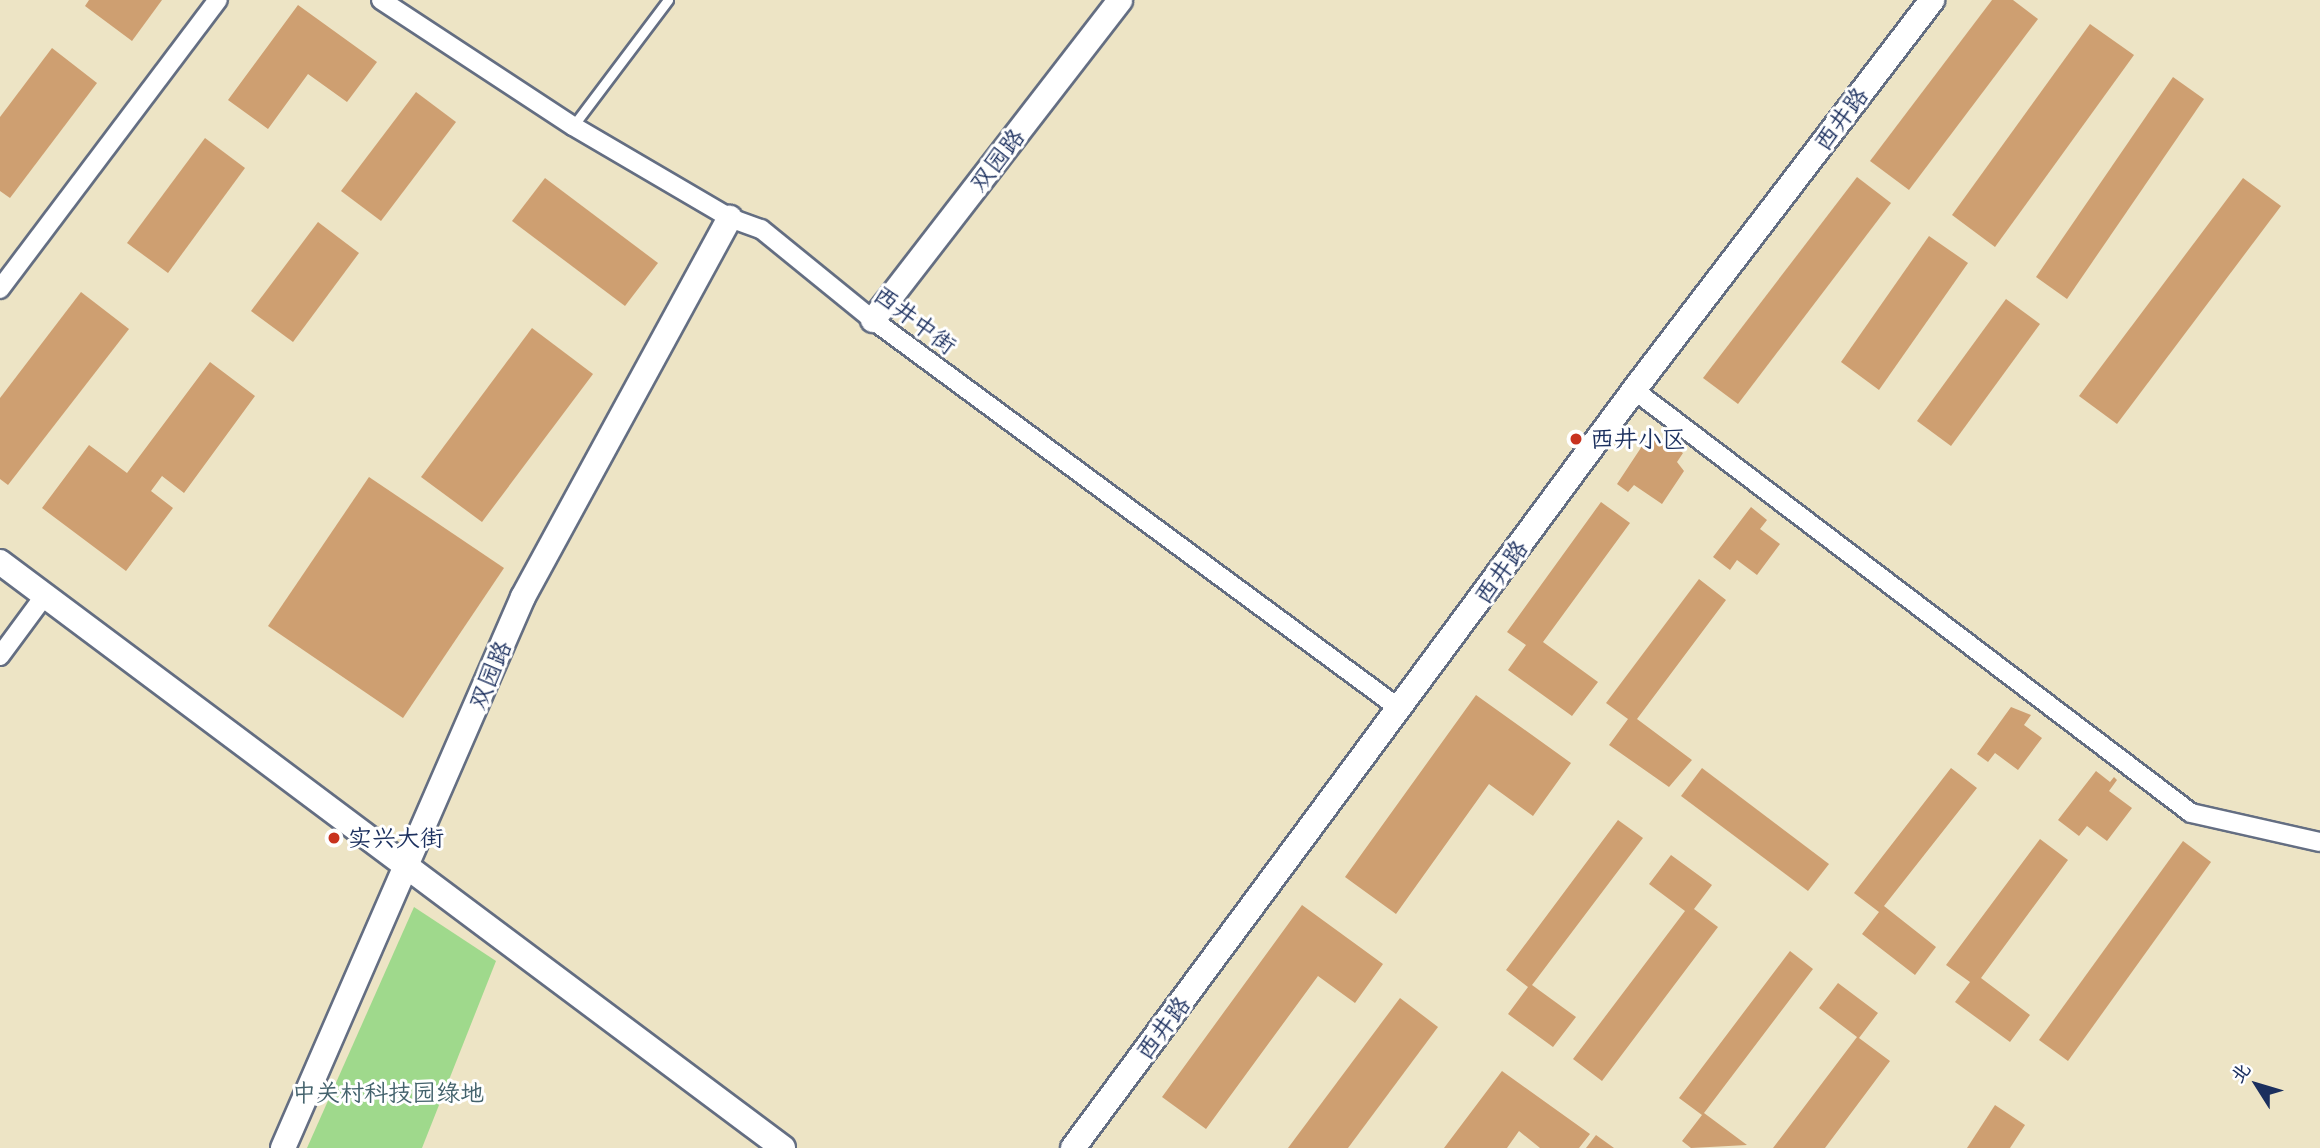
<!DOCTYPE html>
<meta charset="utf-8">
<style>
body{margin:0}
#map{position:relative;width:2320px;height:1148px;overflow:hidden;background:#ede4c5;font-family:Delius,"LXGW WenKai TC",sans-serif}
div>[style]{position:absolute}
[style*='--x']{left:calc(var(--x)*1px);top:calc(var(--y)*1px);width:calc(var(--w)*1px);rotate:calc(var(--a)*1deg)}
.green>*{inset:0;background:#9fd98c}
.building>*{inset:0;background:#ce9f71}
.roads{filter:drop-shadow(2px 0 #646e82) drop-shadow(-2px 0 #646e82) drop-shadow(0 2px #646e82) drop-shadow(0 -2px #646e82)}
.lane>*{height:9px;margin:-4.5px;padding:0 4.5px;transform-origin:4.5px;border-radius:4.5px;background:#fff}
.street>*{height:18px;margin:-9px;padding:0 9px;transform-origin:9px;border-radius:9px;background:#fff}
.secondary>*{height:24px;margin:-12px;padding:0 12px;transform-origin:12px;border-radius:12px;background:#fff}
.dots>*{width:19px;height:19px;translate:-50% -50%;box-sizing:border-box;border:4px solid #fff;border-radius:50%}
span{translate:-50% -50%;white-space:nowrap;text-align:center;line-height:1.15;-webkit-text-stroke:6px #fff;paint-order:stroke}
.street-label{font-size:24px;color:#1b2f5e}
.poi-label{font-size:24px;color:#1b2f5e}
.left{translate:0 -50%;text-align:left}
.park-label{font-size:24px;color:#43626c}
.north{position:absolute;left:2222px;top:1050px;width:70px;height:70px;-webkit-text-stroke:5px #fff;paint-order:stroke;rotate:307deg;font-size:19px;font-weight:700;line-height:28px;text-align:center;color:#1b2f5e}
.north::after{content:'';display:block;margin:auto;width:24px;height:32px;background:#1b2f5e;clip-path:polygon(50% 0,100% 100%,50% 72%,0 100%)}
</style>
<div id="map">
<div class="green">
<div style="clip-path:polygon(414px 907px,496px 961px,422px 1148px,307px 1148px)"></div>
</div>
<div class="building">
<div style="clip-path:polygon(89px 0,162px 0,132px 41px,85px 6px)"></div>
<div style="clip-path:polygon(1992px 0,2013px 0,2038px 19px,1909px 190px,1870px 161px)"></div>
<div style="clip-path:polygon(298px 5px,377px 62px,347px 102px,308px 74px,268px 129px,228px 100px)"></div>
<div style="clip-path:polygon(2090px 24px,2134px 55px,1995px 247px,1952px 215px)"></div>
<div style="clip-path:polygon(52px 48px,97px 83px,10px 198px,0 191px,0 117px)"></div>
<div style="clip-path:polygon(2173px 77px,2204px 99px,2067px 299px,2036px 277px)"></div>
<div style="clip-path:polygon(416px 92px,456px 122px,381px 221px,341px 191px)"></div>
<div style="clip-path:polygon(205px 138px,245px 168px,168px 273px,127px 243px)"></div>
<div style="clip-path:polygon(1857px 177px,1891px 203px,1738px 404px,1703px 378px)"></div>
<div style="clip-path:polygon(545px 178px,658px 263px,625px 306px,512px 221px)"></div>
<div style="clip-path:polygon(2243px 178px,2281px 206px,2117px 424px,2079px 396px)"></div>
<div style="clip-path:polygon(318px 222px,359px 253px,293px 342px,251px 311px)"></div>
<div style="clip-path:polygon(1929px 236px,1968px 263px,1879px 390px,1841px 362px)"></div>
<div style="clip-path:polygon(81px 292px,129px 329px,8px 485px,0 479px,0 398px)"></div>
<div style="clip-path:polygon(2006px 299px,2040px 324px,1951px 446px,1917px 421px)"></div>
<div style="clip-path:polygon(532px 328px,593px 374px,482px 522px,421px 477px)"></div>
<div style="clip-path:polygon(210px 362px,255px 396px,184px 493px,162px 476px,151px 491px,173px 508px,126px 571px,42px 508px,89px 445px,127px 473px)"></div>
<div style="clip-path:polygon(1652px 431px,1683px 453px,1677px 462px,1684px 471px,1662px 504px,1634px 485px,1628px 492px,1617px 484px)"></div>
<div style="clip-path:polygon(369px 477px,504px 568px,403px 718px,268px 626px)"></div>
<div style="clip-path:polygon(1601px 502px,1630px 523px,1543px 642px,1598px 682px,1572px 716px,1508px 670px,1526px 645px,1507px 632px)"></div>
<div style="clip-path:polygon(1751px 507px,1767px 520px,1760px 529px,1780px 544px,1757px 575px,1737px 560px,1730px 570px,1713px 557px)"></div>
<div style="clip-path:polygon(1699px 579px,1726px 600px,1637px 719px,1692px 760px,1669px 787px,1609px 745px,1628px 719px,1606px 703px)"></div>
<div style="clip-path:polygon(1476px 695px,1571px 763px,1533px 816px,1489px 784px,1396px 914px,1345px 877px)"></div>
<div style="clip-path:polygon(2011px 707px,2031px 715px,2024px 725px,2042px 738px,2018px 770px,1995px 753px,1988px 762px,1977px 754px)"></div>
<div style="clip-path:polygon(1702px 768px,1829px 864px,1808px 891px,1681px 796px)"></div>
<div style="clip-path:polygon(1951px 768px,1977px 788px,1884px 906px,1936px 947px,1915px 975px,1862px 934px,1879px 912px,1854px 893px)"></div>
<div style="clip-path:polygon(2096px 771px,2110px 782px,2114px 777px,2117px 780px,2109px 791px,2132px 808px,2107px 841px,2087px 826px,2079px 836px,2058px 820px)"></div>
<div style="clip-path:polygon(1618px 820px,1643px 838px,1532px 985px,1576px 1017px,1553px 1047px,1508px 1014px,1528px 987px,1506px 970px)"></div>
<div style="clip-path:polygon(2040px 839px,2068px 860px,1981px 978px,2030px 1015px,2010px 1042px,1955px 1002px,1970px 982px,1946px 965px)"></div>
<div style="clip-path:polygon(2183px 841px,2211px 862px,2068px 1061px,2039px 1040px)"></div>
<div style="clip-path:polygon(1671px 855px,1712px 885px,1694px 909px,1718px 927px,1602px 1081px,1573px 1059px,1685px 911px,1649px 884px)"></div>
<div style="clip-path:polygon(1302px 905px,1383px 964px,1355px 1003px,1318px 976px,1206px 1129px,1162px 1097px)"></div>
<div style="clip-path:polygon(1790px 951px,1813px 969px,1704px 1113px,1747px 1145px,1691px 1148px,1682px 1141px,1702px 1115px,1679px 1098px)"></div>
<div style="clip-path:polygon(1838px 983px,1878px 1013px,1859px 1038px,1890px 1061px,1825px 1148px,1773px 1148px,1857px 1037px,1819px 1008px)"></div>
<div style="clip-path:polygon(1400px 998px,1438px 1027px,1348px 1148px,1288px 1148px)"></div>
<div style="clip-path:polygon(1502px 1071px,1590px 1134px,1579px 1148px,1540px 1148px,1519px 1131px,1507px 1148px,1444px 1148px)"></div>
<div style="clip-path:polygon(1995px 1105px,2025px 1125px,2010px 1148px,1967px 1148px)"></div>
<div style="clip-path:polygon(1596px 1135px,1614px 1148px,1586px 1148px)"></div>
</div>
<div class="roads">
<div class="lane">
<div style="--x:573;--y:126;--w:158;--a:-53"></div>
</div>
<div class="street">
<div style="--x:381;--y:0;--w:230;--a:33.3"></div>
<div style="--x:573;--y:126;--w:182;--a:30.4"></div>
<div style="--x:730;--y:218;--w:33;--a:20"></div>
<div style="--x:761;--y:229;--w:144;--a:39.1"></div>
<div style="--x:873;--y:320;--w:655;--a:36.43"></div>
<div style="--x:0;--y:289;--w:362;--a:-53"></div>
<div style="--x:1634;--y:390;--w:699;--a:37.21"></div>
<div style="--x:2191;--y:813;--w:132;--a:12.7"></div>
<div style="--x:0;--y:656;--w:76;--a:-53.6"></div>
</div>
<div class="secondary">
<div style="--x:873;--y:320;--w:404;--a:-52.3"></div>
<div style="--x:0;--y:562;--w:978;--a:36.81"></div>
<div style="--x:283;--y:1148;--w:601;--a:-66.46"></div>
<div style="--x:523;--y:597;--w:432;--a:-61.4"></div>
<div style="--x:1073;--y:1148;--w:943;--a:-53.49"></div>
<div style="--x:1634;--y:390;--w:491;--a:-52.6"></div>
</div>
</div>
<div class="dots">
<div style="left:1576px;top:439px;background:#c8321e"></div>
<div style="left:334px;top:838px;background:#c8321e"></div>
</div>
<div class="street-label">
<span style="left:1841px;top:119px;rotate:-53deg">西井路</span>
<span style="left:997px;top:160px;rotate:-52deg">双园路</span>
<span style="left:915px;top:320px;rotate:37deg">西井中街</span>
<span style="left:1501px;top:572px;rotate:-54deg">西井路</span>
<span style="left:490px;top:675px;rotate:-67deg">双园路</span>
<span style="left:1163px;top:1028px;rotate:-53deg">西井路</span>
</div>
<div class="poi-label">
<span class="left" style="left:1590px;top:439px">西井小区</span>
<span class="left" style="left:348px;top:838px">实兴大街</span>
</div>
<div class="park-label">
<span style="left:388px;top:1093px">中关村科技园绿地</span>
</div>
<div class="north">北</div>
</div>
